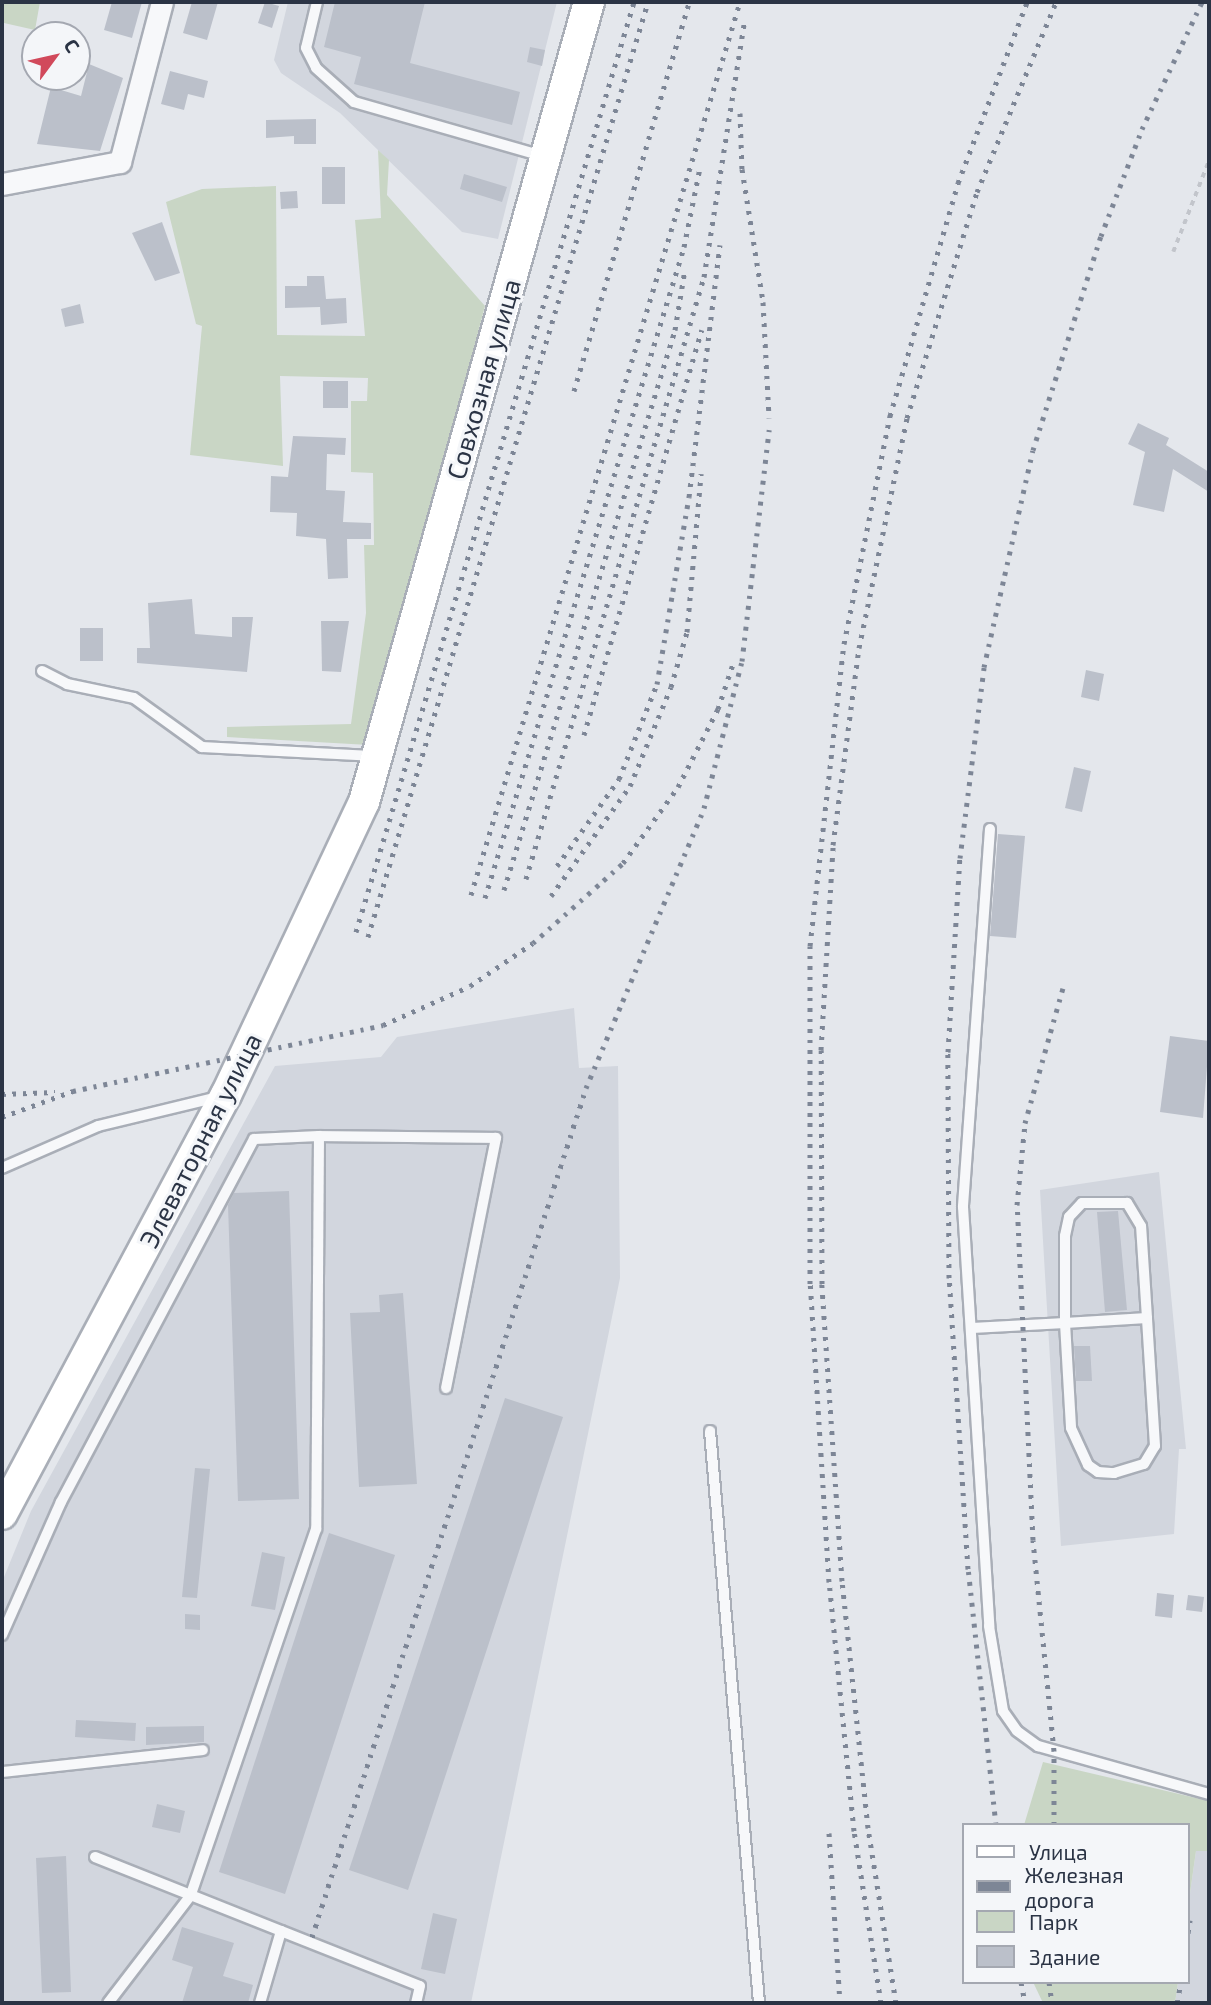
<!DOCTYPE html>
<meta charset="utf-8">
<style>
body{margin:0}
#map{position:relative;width:1211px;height:2005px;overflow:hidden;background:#e4e7ec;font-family:"Exo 2",sans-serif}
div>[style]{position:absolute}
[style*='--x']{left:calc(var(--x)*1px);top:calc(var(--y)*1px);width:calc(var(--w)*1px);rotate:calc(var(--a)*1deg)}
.built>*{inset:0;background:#d2d6de}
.green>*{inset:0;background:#c9d6c5}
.building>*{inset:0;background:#bbc0ca}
.path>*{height:3.5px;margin-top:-1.75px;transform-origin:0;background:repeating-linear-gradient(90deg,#c2c5cb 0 5px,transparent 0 10px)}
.roads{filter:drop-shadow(2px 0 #a9aeb7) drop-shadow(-2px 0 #a9aeb7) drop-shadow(0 2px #a9aeb7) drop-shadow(0 -2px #a9aeb7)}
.lane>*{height:10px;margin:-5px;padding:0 5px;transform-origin:5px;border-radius:5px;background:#f7f8fa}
.street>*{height:21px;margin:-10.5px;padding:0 10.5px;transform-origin:10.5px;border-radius:10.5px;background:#f7f8fa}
.secondary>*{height:30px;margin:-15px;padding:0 15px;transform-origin:15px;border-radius:15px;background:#fff}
.rail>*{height:5px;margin-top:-2.5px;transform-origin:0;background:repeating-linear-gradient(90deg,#7d8696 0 3.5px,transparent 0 10.5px)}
span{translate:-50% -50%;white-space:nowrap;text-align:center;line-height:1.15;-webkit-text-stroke:6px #f4f6f9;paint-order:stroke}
.street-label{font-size:26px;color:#2b3445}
.frame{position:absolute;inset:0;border:4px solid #2b3445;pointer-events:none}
.legend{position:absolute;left:962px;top:1823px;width:228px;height:161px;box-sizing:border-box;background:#f4f6f9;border:2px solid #a4a8b1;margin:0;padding:9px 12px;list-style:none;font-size:21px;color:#2b3445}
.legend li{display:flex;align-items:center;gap:14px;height:35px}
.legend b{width:35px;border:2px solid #a4a8b1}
.north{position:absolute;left:21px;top:21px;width:70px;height:70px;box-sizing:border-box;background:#f4f6f9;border:2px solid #a4a8b1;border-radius:50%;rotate:57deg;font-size:19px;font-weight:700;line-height:28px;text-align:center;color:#2b3445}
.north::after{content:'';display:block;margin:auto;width:24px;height:32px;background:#d1495b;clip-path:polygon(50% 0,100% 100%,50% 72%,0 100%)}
</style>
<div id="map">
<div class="built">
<div style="clip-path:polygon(288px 2px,557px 2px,498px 239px,462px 232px,340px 113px,281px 73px,274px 60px)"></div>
<div style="clip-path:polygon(574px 1008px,579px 1068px,618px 1066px,620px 1278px,471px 2003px,2px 2003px,2px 1582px,31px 1511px,275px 1066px,381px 1057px,397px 1037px)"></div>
<div style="clip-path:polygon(1159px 1172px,1186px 1449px,1179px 1449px,1174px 1534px,1061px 1546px,1040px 1190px)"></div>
<div style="clip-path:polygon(1196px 1851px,1209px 1851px,1209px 2003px,1175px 2003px,1178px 1982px,1188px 1982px,1188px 1907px)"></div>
</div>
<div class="green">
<div style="clip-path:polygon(2px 2px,40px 2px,35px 30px,4px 23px,2px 29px)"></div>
<div style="clip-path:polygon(378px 150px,389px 160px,387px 195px,485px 306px,369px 745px,227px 737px,227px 727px,351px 724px,366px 613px,364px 545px,374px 545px,373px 473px,351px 472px,351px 401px,367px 401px,368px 378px,280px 376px,283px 466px,190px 455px,202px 326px,196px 324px,166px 202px,202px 189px,276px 186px,277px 335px,365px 336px,355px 220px,381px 218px)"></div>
<div style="clip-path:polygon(1043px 1762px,1209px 1801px,1209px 1851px,1196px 1851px,1188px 1907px,1188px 1825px,1024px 1825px)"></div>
<div style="clip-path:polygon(1033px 1982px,1178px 1982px,1175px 2003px,1043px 2003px)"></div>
</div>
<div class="building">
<div style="clip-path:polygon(112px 2px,142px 2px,132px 38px,104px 30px)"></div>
<div style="clip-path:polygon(192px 2px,218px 2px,207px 40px,183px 33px)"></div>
<div style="clip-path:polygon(265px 2px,279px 6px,272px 28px,258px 23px)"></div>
<div style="clip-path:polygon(335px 2px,425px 2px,410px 63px,520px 92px,512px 125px,354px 84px,361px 57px,324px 47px)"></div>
<div style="clip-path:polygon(530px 47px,545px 50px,542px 66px,527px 62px)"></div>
<div style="clip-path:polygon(89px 64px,123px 78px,100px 151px,37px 144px,51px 87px,81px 96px)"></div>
<div style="clip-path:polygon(170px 71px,208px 81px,204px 98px,188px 94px,184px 110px,161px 104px)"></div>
<div style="clip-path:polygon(316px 119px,316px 144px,294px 144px,294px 136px,266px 138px,266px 120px)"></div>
<div style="clip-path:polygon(322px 167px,345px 167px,345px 204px,322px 204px)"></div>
<div style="clip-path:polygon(464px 174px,507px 187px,502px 202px,460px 189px)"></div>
<div style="clip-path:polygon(297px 191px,298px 208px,281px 209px,280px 192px)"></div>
<div style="clip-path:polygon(162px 222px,180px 273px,155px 281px,132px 233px)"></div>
<div style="clip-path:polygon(307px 276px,324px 276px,326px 299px,346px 298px,347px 323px,321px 325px,320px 307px,285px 308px,285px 286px,307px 286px)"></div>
<div style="clip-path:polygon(80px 304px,84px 323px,65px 327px,61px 309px)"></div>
<div style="clip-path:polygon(323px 381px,348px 381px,348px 408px,323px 408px)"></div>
<div style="clip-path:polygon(1138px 423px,1169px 438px,1166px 445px,1209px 472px,1209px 492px,1173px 469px,1164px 512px,1133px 505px,1145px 452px,1128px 444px)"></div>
<div style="clip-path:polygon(293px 436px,346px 438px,345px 455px,327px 454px,326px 490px,345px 491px,343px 522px,371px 523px,371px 539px,347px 539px,348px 578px,328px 579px,326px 539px,296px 536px,297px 513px,270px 512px,271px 476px,288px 477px)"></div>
<div style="clip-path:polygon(192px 599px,195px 634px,232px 637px,232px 617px,253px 617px,247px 672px,137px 663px,137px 648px,150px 648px,148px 603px)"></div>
<div style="clip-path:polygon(321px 621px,349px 621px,341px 672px,322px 671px)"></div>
<div style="clip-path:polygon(80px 628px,103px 628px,103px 661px,80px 661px)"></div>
<div style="clip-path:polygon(1086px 670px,1104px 674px,1099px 701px,1081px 697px)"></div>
<div style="clip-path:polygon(1074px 767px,1091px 771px,1082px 812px,1065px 808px)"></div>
<div style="clip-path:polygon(998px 834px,1025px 836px,1016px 938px,990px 936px)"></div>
<div style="clip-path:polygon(1170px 1036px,1209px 1041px,1203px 1118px,1160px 1112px)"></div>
<div style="clip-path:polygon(289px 1191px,299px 1499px,238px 1501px,228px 1205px,234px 1193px)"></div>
<div style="clip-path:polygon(1118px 1211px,1127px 1310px,1105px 1312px,1097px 1212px)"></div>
<div style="clip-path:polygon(403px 1293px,417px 1484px,359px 1487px,350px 1313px,380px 1312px,379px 1295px)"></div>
<div style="clip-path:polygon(1074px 1346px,1090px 1346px,1092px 1381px,1076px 1381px)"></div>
<div style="clip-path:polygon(505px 1398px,563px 1417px,408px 1890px,349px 1870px)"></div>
<div style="clip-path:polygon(195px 1468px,210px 1469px,197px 1598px,182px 1597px)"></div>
<div style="clip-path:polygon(329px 1533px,395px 1555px,285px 1894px,219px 1872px)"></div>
<div style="clip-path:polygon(262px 1552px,285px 1557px,275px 1610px,251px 1606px)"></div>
<div style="clip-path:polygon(1157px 1593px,1174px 1595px,1172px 1618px,1155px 1616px)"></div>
<div style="clip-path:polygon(1188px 1595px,1204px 1597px,1202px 1612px,1186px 1610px)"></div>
<div style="clip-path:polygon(185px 1614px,200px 1615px,200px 1630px,185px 1629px)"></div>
<div style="clip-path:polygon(76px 1720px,136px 1723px,135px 1741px,75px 1737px)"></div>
<div style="clip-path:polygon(204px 1726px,204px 1742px,146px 1745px,146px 1727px)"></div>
<div style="clip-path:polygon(157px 1804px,185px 1811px,180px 1833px,152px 1827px)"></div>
<div style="clip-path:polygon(66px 1856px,71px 1992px,42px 1993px,36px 1858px)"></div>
<div style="clip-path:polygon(433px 1913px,457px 1919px,445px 1974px,421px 1969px)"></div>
<div style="clip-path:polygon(182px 1927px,234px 1943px,223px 1976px,253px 1985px,248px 2003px,182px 2003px,193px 1967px,172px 1960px)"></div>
</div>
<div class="path">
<div style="--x:1173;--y:252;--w:99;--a:-68.6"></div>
</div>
<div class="roads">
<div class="lane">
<div style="--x:317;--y:2;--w:47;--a:103.4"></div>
<div style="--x:306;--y:48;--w:22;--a:63"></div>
<div style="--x:316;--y:68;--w:51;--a:41.8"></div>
<div style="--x:354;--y:102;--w:196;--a:16"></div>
<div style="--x:42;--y:671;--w:28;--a:27"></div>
<div style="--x:67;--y:684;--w:68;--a:11.8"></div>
<div style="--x:134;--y:698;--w:84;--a:35.8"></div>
<div style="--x:202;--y:747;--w:174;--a:3"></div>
<div style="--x:990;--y:829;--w:379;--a:94.1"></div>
<div style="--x:963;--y:1207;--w:420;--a:86.4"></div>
<div style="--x:989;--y:1626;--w:86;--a:80.6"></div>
<div style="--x:1003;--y:1711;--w:24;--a:55"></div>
<div style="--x:1017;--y:1731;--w:26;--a:36"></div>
<div style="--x:1038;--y:1746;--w:178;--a:15.7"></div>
<div style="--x:319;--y:1136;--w:177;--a:0.6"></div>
<div style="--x:496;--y:1138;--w:255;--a:101.3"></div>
<div style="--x:2;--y:1168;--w:105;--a:-23.6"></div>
<div style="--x:98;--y:1126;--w:123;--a:-13.6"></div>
<div style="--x:972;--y:1328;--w:93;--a:-3.1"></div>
<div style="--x:1065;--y:1323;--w:82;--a:-3.5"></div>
<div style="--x:1147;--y:1318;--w:92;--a:-93.7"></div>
<div style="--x:1141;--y:1226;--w:27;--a:-121"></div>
<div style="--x:1127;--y:1203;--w:45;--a:180"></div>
<div style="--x:1082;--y:1203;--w:19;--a:133"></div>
<div style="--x:1069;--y:1217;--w:19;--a:102"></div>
<div style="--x:1065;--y:1236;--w:87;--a:90"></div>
<div style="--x:1065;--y:1323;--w:105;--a:86.7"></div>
<div style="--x:1071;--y:1428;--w:41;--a:65.3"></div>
<div style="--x:1088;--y:1465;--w:12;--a:35"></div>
<div style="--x:1098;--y:1472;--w:16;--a:4"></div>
<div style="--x:1114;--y:1473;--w:31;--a:-17"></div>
<div style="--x:1144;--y:1464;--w:21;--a:-59"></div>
<div style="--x:1155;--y:1446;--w:128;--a:-93.6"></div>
<div style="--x:710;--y:1431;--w:574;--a:85.1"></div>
<div style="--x:2;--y:1635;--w:145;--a:-66.1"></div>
<div style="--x:61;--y:1502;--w:411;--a:-62"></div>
<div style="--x:254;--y:1139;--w:65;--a:-2.6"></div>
<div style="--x:319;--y:1136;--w:393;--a:90.4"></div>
<div style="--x:316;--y:1529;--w:387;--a:108.9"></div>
<div style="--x:191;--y:1895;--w:136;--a:127.5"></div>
<div style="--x:2;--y:1772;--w:202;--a:-6.2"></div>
<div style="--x:95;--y:1857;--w:200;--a:21.7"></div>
<div style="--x:260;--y:2003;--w:75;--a:-73.7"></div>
<div style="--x:281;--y:1931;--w:149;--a:21.6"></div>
<div style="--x:420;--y:1986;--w:17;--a:103"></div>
</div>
<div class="street">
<div style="--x:2;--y:184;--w:120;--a:-10.6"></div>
<div style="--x:120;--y:162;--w:165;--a:-75.3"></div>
</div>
<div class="secondary">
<div style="--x:2;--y:1514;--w:475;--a:-61.9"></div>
<div style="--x:226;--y:1095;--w:324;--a:-64.8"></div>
<div style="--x:364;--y:802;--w:831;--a:-74.29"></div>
</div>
</div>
<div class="rail">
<div style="--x:740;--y:113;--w:56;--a:88"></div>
<div style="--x:742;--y:169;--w:135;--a:81"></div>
<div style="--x:763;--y:302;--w:116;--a:87"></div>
<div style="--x:574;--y:391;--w:406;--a:-73.5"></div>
<div style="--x:584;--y:735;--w:422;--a:-73.8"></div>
<div style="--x:557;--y:866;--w:107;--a:-54.5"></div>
<div style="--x:619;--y:779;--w:102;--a:-68.2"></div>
<div style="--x:657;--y:684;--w:190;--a:-80.3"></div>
<div style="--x:689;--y:497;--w:254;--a:-83"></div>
<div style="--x:526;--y:879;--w:628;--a:-73.53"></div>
<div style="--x:704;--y:277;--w:262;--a:-81"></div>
<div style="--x:504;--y:890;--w:586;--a:-73.02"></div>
<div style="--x:675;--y:330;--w:62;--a:-80.7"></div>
<div style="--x:471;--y:895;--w:933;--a:-73.24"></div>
<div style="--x:551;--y:896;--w:135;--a:-54.3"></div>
<div style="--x:630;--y:786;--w:107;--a:-67.5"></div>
<div style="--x:671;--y:687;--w:57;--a:-73.8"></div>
<div style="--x:687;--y:632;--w:159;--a:-84.9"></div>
<div style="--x:485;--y:898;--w:681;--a:-73"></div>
<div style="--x:684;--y:247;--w:81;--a:-78.6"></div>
<div style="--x:356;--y:932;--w:971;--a:-73.36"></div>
<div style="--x:368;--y:937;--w:976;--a:-73.33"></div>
<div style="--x:2;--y:1094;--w:53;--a:-2.2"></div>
<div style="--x:2;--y:1117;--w:76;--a:-20.1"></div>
<div style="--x:73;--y:1091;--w:317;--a:-12"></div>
<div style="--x:383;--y:1025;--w:95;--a:-24.1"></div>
<div style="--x:470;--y:986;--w:76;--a:-34.3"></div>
<div style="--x:533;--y:943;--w:120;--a:-41.6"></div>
<div style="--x:623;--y:863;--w:94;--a:-54.1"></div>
<div style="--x:678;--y:787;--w:88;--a:-62.9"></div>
<div style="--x:718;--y:709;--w:47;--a:-71.6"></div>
<div style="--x:996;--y:1825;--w:258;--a:-96.2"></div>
<div style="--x:968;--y:1569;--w:292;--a:-93.7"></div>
<div style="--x:949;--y:1278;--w:226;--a:-90.3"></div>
<div style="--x:948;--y:1052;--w:194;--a:-86.5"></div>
<div style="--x:960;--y:858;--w:193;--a:-82.8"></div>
<div style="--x:984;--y:667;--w:222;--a:-77.3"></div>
<div style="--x:1033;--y:450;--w:225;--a:-72.4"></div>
<div style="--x:1101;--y:236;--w:115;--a:-69"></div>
<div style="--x:1142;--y:129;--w:140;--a:-64.7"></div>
<div style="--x:1054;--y:1825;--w:74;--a:-90"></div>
<div style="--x:1054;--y:1751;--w:212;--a:-95.7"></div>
<div style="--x:1033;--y:1540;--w:335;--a:-92.7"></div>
<div style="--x:1017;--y:1205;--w:82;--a:-84.4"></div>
<div style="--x:1025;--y:1123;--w:144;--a:-74.3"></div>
<div style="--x:829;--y:1833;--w:170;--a:86.3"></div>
<div style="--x:1188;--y:1933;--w:13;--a:-81"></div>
<div style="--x:312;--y:1937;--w:892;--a:-72.11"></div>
<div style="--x:586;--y:1088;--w:304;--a:-67.1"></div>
<div style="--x:704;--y:808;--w:152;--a:-75.5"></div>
<div style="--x:742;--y:661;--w:233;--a:-83.3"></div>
<div style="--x:1021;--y:1982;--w:21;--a:79"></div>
<div style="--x:1049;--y:1982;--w:21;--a:82"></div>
<div style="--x:881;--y:2003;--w:174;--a:-98.9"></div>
<div style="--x:854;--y:1831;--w:250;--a:-95.7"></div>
<div style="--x:829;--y:1582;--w:299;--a:-93.6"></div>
<div style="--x:810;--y:1284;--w:338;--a:-90"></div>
<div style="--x:810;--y:946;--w:304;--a:-83.6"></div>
<div style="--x:844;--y:644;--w:233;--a:-78.6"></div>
<div style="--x:890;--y:416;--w:243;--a:-73.7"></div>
<div style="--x:958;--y:183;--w:194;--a:-69.1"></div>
<div style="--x:896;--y:2003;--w:177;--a:-99.1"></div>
<div style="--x:868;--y:1828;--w:248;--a:-96"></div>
<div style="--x:842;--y:1581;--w:298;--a:-93.9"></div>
<div style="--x:822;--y:1284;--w:234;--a:-90.2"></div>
<div style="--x:821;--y:1050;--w:205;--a:-86.6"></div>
<div style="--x:833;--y:845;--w:199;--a:-82.5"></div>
<div style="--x:859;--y:648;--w:235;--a:-78.2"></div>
<div style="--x:907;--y:418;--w:237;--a:-72.8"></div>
<div style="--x:977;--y:192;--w:206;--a:-67.4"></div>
<div style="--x:1177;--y:2003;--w:21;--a:-79"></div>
</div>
<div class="street-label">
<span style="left:483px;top:379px;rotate:-74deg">Совхозная улица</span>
<span style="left:200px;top:1140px;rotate:-63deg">Элеваторная улица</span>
</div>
<div class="frame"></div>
<ul class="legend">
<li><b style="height:9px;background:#fff"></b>Улица</li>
<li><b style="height:9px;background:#7d8696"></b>Железная дорога</li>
<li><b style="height:19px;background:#c9d6c5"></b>Парк</li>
<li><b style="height:19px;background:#bbc0ca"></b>Здание</li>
</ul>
<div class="north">С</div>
</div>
